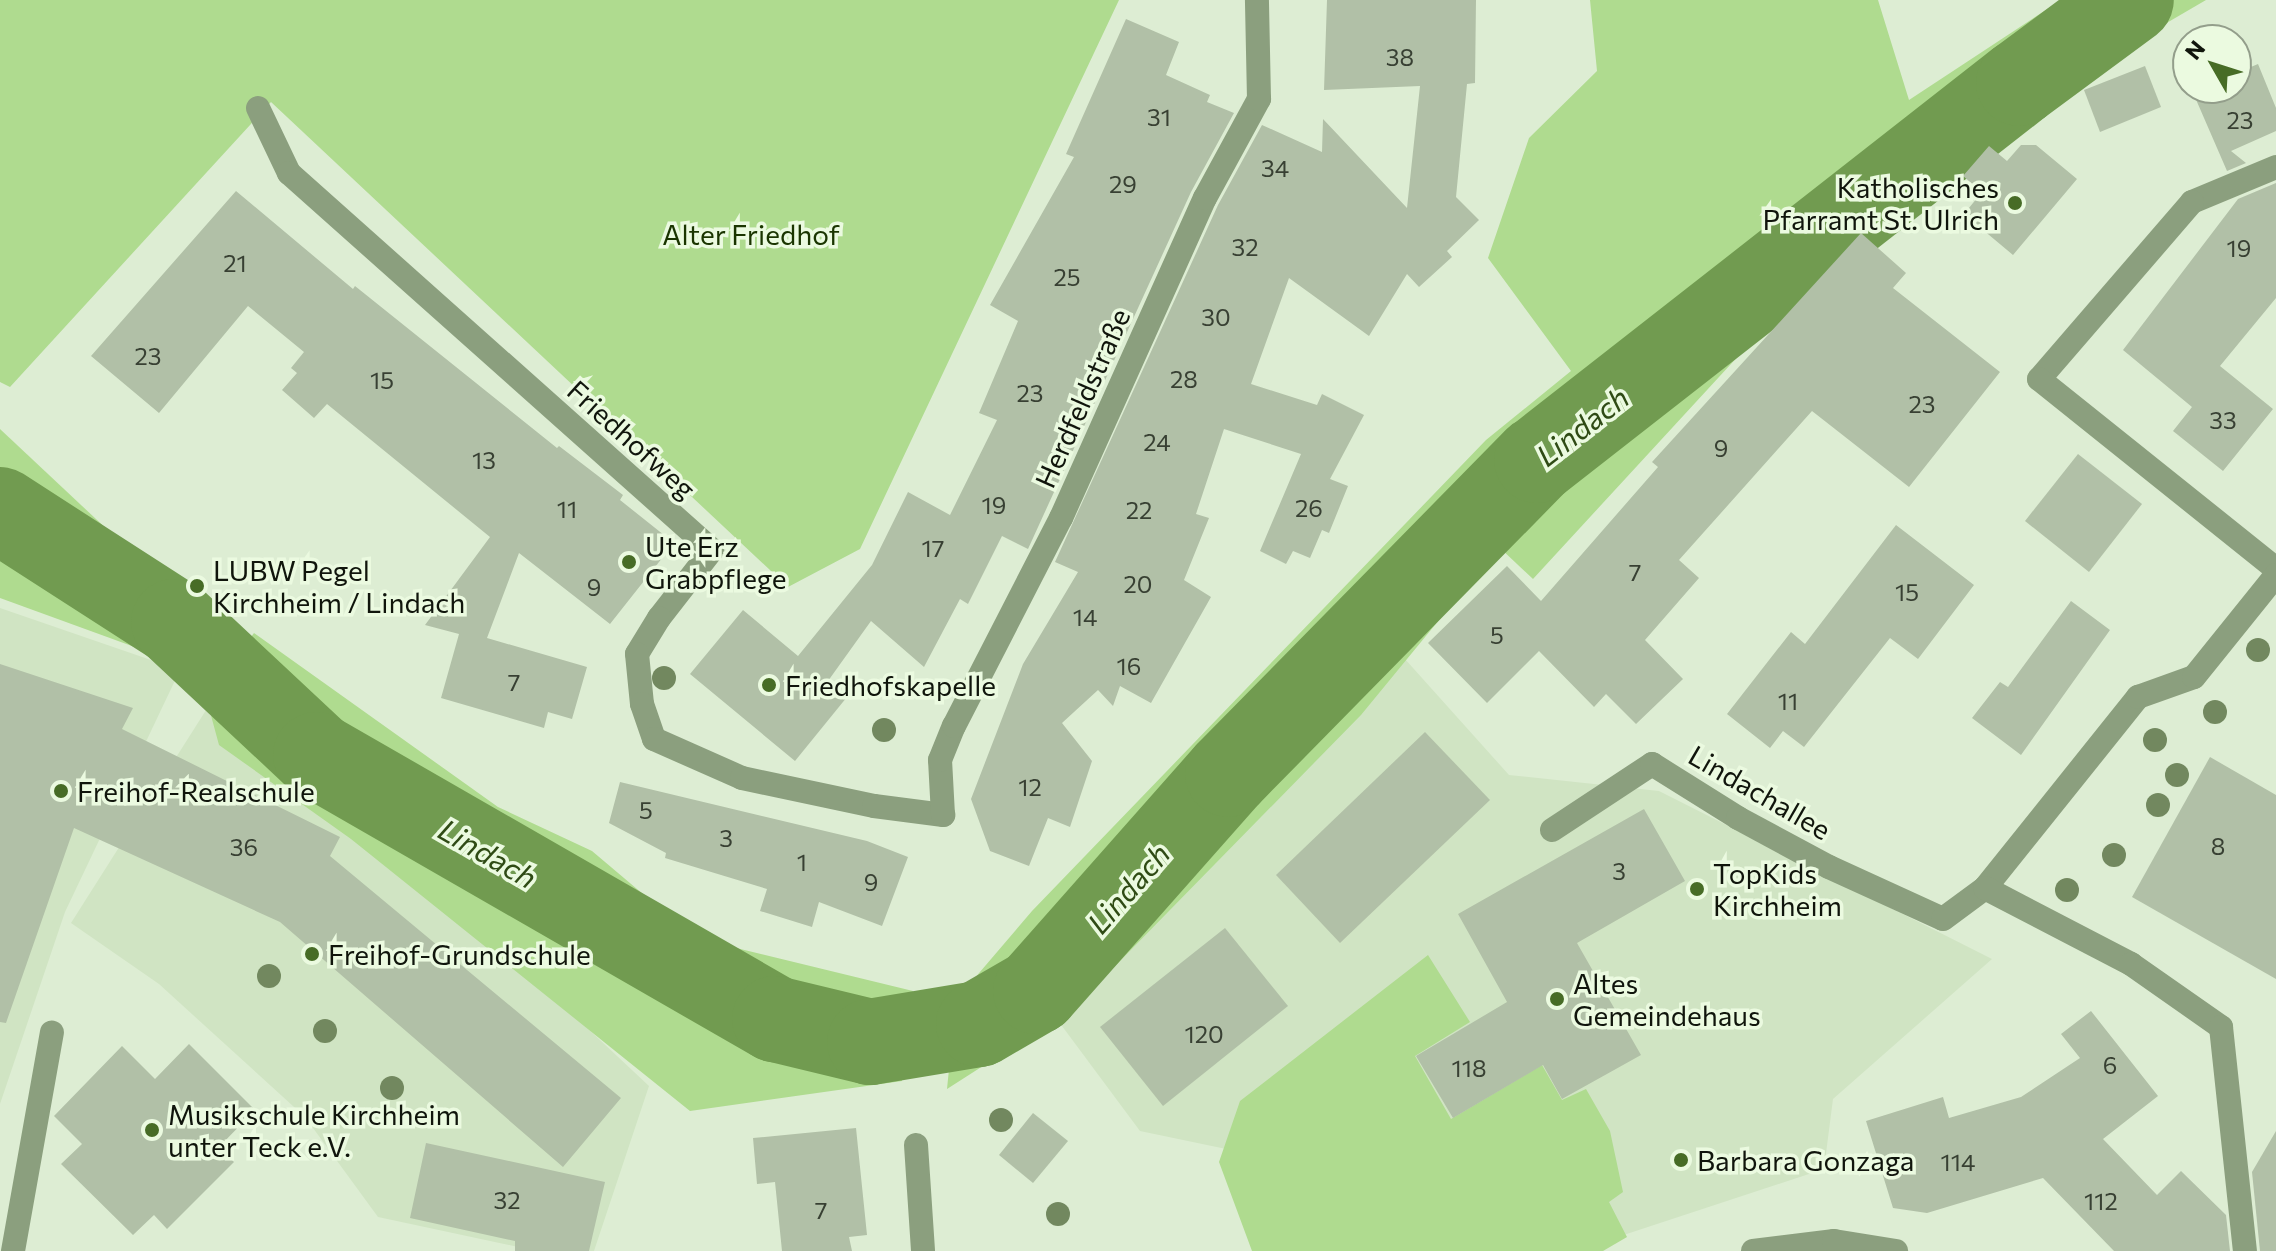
<!DOCTYPE html>
<meta charset="utf-8">
<style>
body{margin:0}
#map{position:relative;width:2276px;height:1251px;overflow:hidden;background:#ddedd3;font-family:Commissioner,sans-serif}
div>[style]{position:absolute}
[style*='--x']{left:calc(var(--x)*1px);top:calc(var(--y)*1px);width:calc(var(--w)*1px);rotate:calc(var(--a)*1deg)}
.built>*{inset:0;background:#d0e4c3}
.green>*{inset:0;background:#afdb8f}
.river>*{height:86px;margin:-43px;padding:0 43px;transform-origin:43px;border-radius:43px;background:#719b50}
.building>*{inset:0;background:#b1c0a7}
.minor>*{height:24px;margin:-12px;padding:0 12px;transform-origin:12px;border-radius:12px;background:#8b9f7e}
.trees>*{width:24px;height:24px;margin:-12px;border-radius:50%;background:#72885f}
.dots>*{width:22px;height:22px;translate:-50% -50%;box-sizing:border-box;border:4px solid #ebfae0;border-radius:50%}
span{translate:-50% -50%;white-space:nowrap;text-align:center;line-height:1.15;-webkit-text-stroke:7px #ebfae0;paint-order:stroke}
.number-label{font-size:24px;color:#384033}
.number-label span{-webkit-text-stroke-width:0}
.poi-label{font-size:28px;color:#10150c}
.right{translate:-100% -50%;text-align:right}
.left{translate:0 -50%;text-align:left}
.park-label{font-size:28px;color:#1a3500}
.street-label{font-size:28px;color:#10150c}
.water-label{font-size:30px;color:#2f4b15;font-style:italic}
.north{position:absolute;left:2172px;top:24px;width:80px;height:80px;box-sizing:border-box;background:#ebfae0;border:2px solid #939e8b;border-radius:50%;rotate:309deg;font-size:22px;font-weight:700;line-height:32px;text-align:center;color:#10150c}
.north::after{content:'';display:block;margin:auto;width:28px;height:36px;background:#476c26;clip-path:polygon(50% 0,100% 100%,50% 72%,0 100%)}
</style>
<div id="map">
<div class="built">
<div style="clip-path:polygon(0 608px,180px 670px,65px 912px,0 1104px)"></div>
<div style="clip-path:polygon(1396px 649px,1509px 775px,1659px 791px,1992px 959px,1833px 1099px,1824px 1169px,1575px 1251px,1231px 1150px,1140px 1131px,1036px 991px)"></div>
<div style="clip-path:polygon(208px 707px,405px 857px,649px 1086px,594px 1251px,537px 1251px,378px 1217px,305px 1117px,159px 984px,71px 923px)"></div>
</div>
<div class="green">
<div style="clip-path:polygon(0 0,1119px 0,860px 549px,788px 587px,271px 102px,10px 387px,0 382px)"></div>
<div style="clip-path:polygon(1590px 0,1878px 0,1909px 100px,2061px 0,2206px 0,2074px 77px,1857px 227px,1533px 579px,1499px 547px,1361px 715px,1075px 1007px,947px 1089px,956px 1000px,1032px 911px,1486px 440px,1571px 371px,1488px 258px,1529px 138px,1597px 71px)"></div>
<div style="clip-path:polygon(0 429px,209px 625px,184px 665px,0 598px)"></div>
<div style="clip-path:polygon(254px 633px,498px 807px,592px 851px,695px 938px,913px 991px,902px 1081px,690px 1111px,351px 839px,219px 745px,206px 697px)"></div>
<div style="clip-path:polygon(1428px 955px,1470px 1022px,1415px 1056px,1451px 1119px,1542px 1065px,1562px 1100px,1586px 1089px,1610px 1131px,1623px 1192px,1609px 1202px,1627px 1237px,1603px 1251px,1252px 1251px,1219px 1162px,1240px 1101px)"></div>
</div>
<div class="river">
<div style="--x:0;--y:510;--w:207;--a:32.8"></div>
<div style="--x:174;--y:622;--w:195;--a:43.1"></div>
<div style="--x:316;--y:755;--w:530;--a:29.91"></div>
<div style="--x:775;--y:1019;--w:98;--a:13.6"></div>
<div style="--x:870;--y:1042;--w:110;--a:-9.4"></div>
<div style="--x:979;--y:1024;--w:66;--a:-30.1"></div>
<div style="--x:1036;--y:991;--w:290;--a:-48.5"></div>
<div style="--x:1228;--y:774;--w:441;--a:-45.5"></div>
<div style="--x:1537;--y:460;--w:612;--a:-38.03"></div>
<div style="--x:2019;--y:83;--w:139;--a:-36.5"></div>
</div>
<div class="building">
<div style="clip-path:polygon(1327px 0,1476px 0,1475px 83px,1467px 84px,1456px 197px,1479px 220px,1447px 251px,1452px 257px,1419px 287px,1407px 274px,1369px 336px,1289px 278px,1251px 384px,1317px 405px,1322px 394px,1364px 415px,1330px 479px,1348px 486px,1329px 533px,1322px 530px,1310px 558px,1293px 551px,1286px 564px,1260px 551px,1301px 454px,1224px 429px,1196px 514px,1209px 518px,1184px 580px,1211px 597px,1151px 703px,1120px 686px,1113px 706px,1098px 690px,1062px 723px,1092px 761px,1070px 827px,1048px 818px,1029px 866px,990px 851px,971px 799px,1023px 664px,1078px 572px,1055px 562px,1218px 205px,1262px 125px,1322px 152px,1323px 119px,1407px 208px,1420px 86px,1324px 90px)"></div>
<div style="clip-path:polygon(1126px 19px,1179px 42px,1166px 75px,1210px 95px,1207px 102px,1234px 113px,1191px 192px,1028px 549px,1002px 536px,968px 604px,960px 599px,924px 667px,871px 621px,828px 681px,847px 697px,795px 761px,690px 674px,743px 610px,798px 656px,872px 565px,908px 492px,950px 515px,997px 420px,979px 413px,1018px 321px,990px 305px,1074px 157px,1066px 154px)"></div>
<div style="clip-path:polygon(2258px 64px,2276px 108px,2276px 131px,2231px 151px,2246px 163px,2227px 171px,2191px 88px,2236px 88px,2236px 66px,2239px 72px)"></div>
<div style="clip-path:polygon(2145px 66px,2161px 107px,2100px 132px,2084px 90px)"></div>
<div style="clip-path:polygon(2021px 145px,2036px 145px,2077px 179px,2013px 255px,1964px 214px,1982px 192px,1963px 176px,1989px 146px,2007px 161px)"></div>
<div style="clip-path:polygon(2276px 183px,2276px 298px,2220px 366px,2273px 409px,2223px 471px,2173px 431px,2192px 407px,2123px 350px,2238px 199px)"></div>
<div style="clip-path:polygon(236px 191px,353px 289px,355px 286px,557px 448px,559px 446px,623px 495px,620px 500px,674px 543px,610px 624px,519px 553px,487px 638px,587px 667px,572px 719px,548px 712px,544px 728px,441px 698px,459px 634px,425px 625px,490px 537px,327px 404px,314px 418px,282px 390px,297px 373px,291px 368px,304px 352px,248px 306px,159px 413px,91px 356px)"></div>
<div style="clip-path:polygon(1861px 233px,1906px 273px,1893px 288px,2000px 372px,1909px 487px,1812px 411px,1679px 560px,1699px 578px,1645px 640px,1683px 679px,1636px 724px,1606px 694px,1594px 707px,1539px 651px,1487px 703px,1428px 643px,1507px 566px,1541px 601px,1658px 467px,1652px 462px)"></div>
<div style="clip-path:polygon(2078px 454px,2142px 504px,2089px 572px,2025px 521px)"></div>
<div style="clip-path:polygon(1896px 525px,1974px 585px,1918px 659px,1890px 638px,1804px 747px,1783px 731px,1770px 748px,1727px 714px,1791px 632px,1805px 644px)"></div>
<div style="clip-path:polygon(2071px 601px,2110px 630px,2021px 755px,1972px 718px,2000px 682px,2008px 687px)"></div>
<div style="clip-path:polygon(0 664px,133px 708px,122px 729px,340px 837px,330px 856px,621px 1098px,563px 1167px,280px 922px,74px 828px,6px 1023px,0 1022px)"></div>
<div style="clip-path:polygon(1425px 732px,1490px 800px,1340px 943px,1276px 875px)"></div>
<div style="clip-path:polygon(2210px 757px,2276px 795px,2276px 979px,2132px 897px)"></div>
<div style="clip-path:polygon(620px 782px,867px 841px,908px 857px,882px 926px,819px 902px,812px 927px,760px 911px,767px 889px,665px 858px,666px 853px,609px 823px)"></div>
<div style="clip-path:polygon(1644px 809px,1685px 881px,1577px 943px,1641px 1055px,1562px 1099px,1543px 1065px,1453px 1118px,1416px 1056px,1507px 1002px,1458px 914px)"></div>
<div style="clip-path:polygon(1225px 928px,1288px 1006px,1163px 1106px,1100px 1027px)"></div>
<div style="clip-path:polygon(2091px 1011px,2158px 1096px,2103px 1139px,2157px 1195px,2181px 1171px,2226px 1215px,2230px 1251px,2114px 1251px,2043px 1178px,1927px 1213px,1893px 1208px,1866px 1121px,1943px 1097px,1949px 1118px,2021px 1097px,2080px 1058px,2061px 1034px)"></div>
<div style="clip-path:polygon(189px 1044px,255px 1110px,219px 1147px,234px 1162px,167px 1229px,154px 1215px,133px 1235px,61px 1164px,82px 1144px,54px 1116px,122px 1046px,155px 1079px)"></div>
<div style="clip-path:polygon(1033px 1113px,1068px 1141px,1033px 1183px,999px 1155px)"></div>
<div style="clip-path:polygon(856px 1128px,867px 1235px,849px 1237px,852px 1251px,782px 1251px,775px 1182px,757px 1184px,753px 1138px)"></div>
<div style="clip-path:polygon(2276px 1131px,2276px 1251px,2260px 1251px,2252px 1172px)"></div>
<div style="clip-path:polygon(426px 1143px,605px 1182px,589px 1251px,515px 1251px,515px 1241px,410px 1218px)"></div>
</div>
<div class="minor">
<div style="--x:258;--y:108;--w:72;--a:64.5"></div>
<div style="--x:289;--y:173;--w:567;--a:41.71"></div>
<div style="--x:712;--y:550;--w:86;--a:127.9"></div>
<div style="--x:659;--y:618;--w:42;--a:121.4"></div>
<div style="--x:637;--y:654;--w:50;--a:84.3"></div>
<div style="--x:642;--y:704;--w:37;--a:71"></div>
<div style="--x:654;--y:739;--w:96;--a:23.9"></div>
<div style="--x:742;--y:778;--w:135;--a:12"></div>
<div style="--x:874;--y:806;--w:70;--a:7.4"></div>
<div style="--x:943;--y:815;--w:55;--a:-93.1"></div>
<div style="--x:940;--y:760;--w:37;--a:-68"></div>
<div style="--x:954;--y:726;--w:234;--a:-62.8"></div>
<div style="--x:1061;--y:518;--w:351;--a:-65.8"></div>
<div style="--x:1205;--y:198;--w:113;--a:-61.4"></div>
<div style="--x:1259;--y:99;--w:99;--a:-91.2"></div>
<div style="--x:2276;--y:167;--w:91;--a:157.4"></div>
<div style="--x:2192;--y:202;--w:234;--a:130.8"></div>
<div style="--x:2039;--y:379;--w:304;--a:38.7"></div>
<div style="--x:1552;--y:830;--w:120;--a:-33.4"></div>
<div style="--x:1652;--y:764;--w:102;--a:32.1"></div>
<div style="--x:1738;--y:818;--w:103;--a:28.3"></div>
<div style="--x:1829;--y:867;--w:125;--a:24.5"></div>
<div style="--x:1943;--y:919;--w:52;--a:-36.4"></div>
<div style="--x:1985;--y:888;--w:245;--a:-51.3"></div>
<div style="--x:2138;--y:697;--w:59;--a:-19.7"></div>
<div style="--x:2194;--y:677;--w:131;--a:-51.2"></div>
<div style="--x:1985;--y:888;--w:165;--a:27.5"></div>
<div style="--x:2131;--y:964;--w:110;--a:35"></div>
<div style="--x:2221;--y:1027;--w:225;--a:83.9"></div>
<div style="--x:916;--y:1145;--w:106;--a:86.2"></div>
<div style="--x:13;--y:1251;--w:222;--a:-79.9"></div>
<div style="--x:1753;--y:1251;--w:82;--a:-7"></div>
<div style="--x:1834;--y:1241;--w:63;--a:9.2"></div>
</div>
<div class="trees">
<div style="left:2258px;top:650px"></div>
<div style="left:664px;top:678px"></div>
<div style="left:2215px;top:712px"></div>
<div style="left:884px;top:730px"></div>
<div style="left:2155px;top:740px"></div>
<div style="left:2177px;top:775px"></div>
<div style="left:2158px;top:805px"></div>
<div style="left:2114px;top:855px"></div>
<div style="left:2067px;top:890px"></div>
<div style="left:269px;top:976px"></div>
<div style="left:325px;top:1031px"></div>
<div style="left:392px;top:1088px"></div>
<div style="left:1001px;top:1120px"></div>
<div style="left:1058px;top:1214px"></div>
</div>
<div class="dots">
<div style="left:2015px;top:203px;background:#476c26"></div>
<div style="left:629px;top:562px;background:#476c26"></div>
<div style="left:197px;top:586px;background:#476c26"></div>
<div style="left:769px;top:685px;background:#476c26"></div>
<div style="left:61px;top:791px;background:#476c26"></div>
<div style="left:1697px;top:889px;background:#476c26"></div>
<div style="left:312px;top:954px;background:#476c26"></div>
<div style="left:1557px;top:999px;background:#476c26"></div>
<div style="left:152px;top:1130px;background:#476c26"></div>
<div style="left:1681px;top:1160px;background:#476c26"></div>
</div>
<div class="number-label">
<span style="left:1400px;top:57px">38</span>
<span style="left:1159px;top:117px">31</span>
<span style="left:2240px;top:120px">23</span>
<span style="left:1275px;top:168px">34</span>
<span style="left:1123px;top:184px">29</span>
<span style="left:1245px;top:247px">32</span>
<span style="left:2239px;top:248px">19</span>
<span style="left:235px;top:263px">21</span>
<span style="left:1067px;top:277px">25</span>
<span style="left:1216px;top:317px">30</span>
<span style="left:148px;top:356px">23</span>
<span style="left:1184px;top:379px">28</span>
<span style="left:382px;top:380px">15</span>
<span style="left:1030px;top:393px">23</span>
<span style="left:1922px;top:404px">23</span>
<span style="left:2223px;top:420px">33</span>
<span style="left:1157px;top:442px">24</span>
<span style="left:1721px;top:448px">9</span>
<span style="left:484px;top:460px">13</span>
<span style="left:994px;top:505px">19</span>
<span style="left:1309px;top:508px">26</span>
<span style="left:567px;top:509px">11</span>
<span style="left:1139px;top:510px">22</span>
<span style="left:933px;top:548px">17</span>
<span style="left:1635px;top:572px">7</span>
<span style="left:1138px;top:584px">20</span>
<span style="left:594px;top:587px">9</span>
<span style="left:1907px;top:592px">15</span>
<span style="left:1085px;top:617px">14</span>
<span style="left:1497px;top:635px">5</span>
<span style="left:1129px;top:666px">16</span>
<span style="left:514px;top:682px">7</span>
<span style="left:1788px;top:701px">11</span>
<span style="left:1030px;top:787px">12</span>
<span style="left:646px;top:810px">5</span>
<span style="left:726px;top:838px">3</span>
<span style="left:2218px;top:846px">8</span>
<span style="left:244px;top:847px">36</span>
<span style="left:802px;top:862px">1</span>
<span style="left:1619px;top:871px">3</span>
<span style="left:871px;top:882px">9</span>
<span style="left:1204px;top:1034px">120</span>
<span style="left:2110px;top:1065px">6</span>
<span style="left:1469px;top:1068px">118</span>
<span style="left:1958px;top:1162px">114</span>
<span style="left:507px;top:1200px">32</span>
<span style="left:2101px;top:1201px">112</span>
<span style="left:821px;top:1210px">7</span>
</div>
<div class="poi-label">
<span class="right" style="left:1999px;top:203px">Katholisches<br>Pfarramt St. Ulrich</span>
<span class="left" style="left:645px;top:562px">Ute Erz<br>Grabpflege</span>
<span class="left" style="left:213px;top:586px">LUBW Pegel<br>Kirchheim / Lindach</span>
<span class="left" style="left:785px;top:685px">Friedhofskapelle</span>
<span class="left" style="left:77px;top:791px">Freihof-Realschule</span>
<span class="left" style="left:1713px;top:889px">TopKids<br>Kirchheim</span>
<span class="left" style="left:328px;top:954px">Freihof-Grundschule</span>
<span class="left" style="left:1573px;top:999px">Altes<br>Gemeindehaus</span>
<span class="left" style="left:168px;top:1130px">Musikschule Kirchheim<br>unter Teck e.V.</span>
<span class="left" style="left:1697px;top:1160px">Barbara Gonzaga</span>
</div>
<div class="park-label">
<span style="left:751px;top:234px">Alter Friedhof</span>
</div>
<div class="street-label">
<span style="left:1082px;top:398px;rotate:-66deg">Herdfeldstraße</span>
<span style="left:632px;top:439px;rotate:42deg">Friedhofweg</span>
<span style="left:1760px;top:792px;rotate:30deg">Lindachallee</span>
</div>
<div class="water-label">
<span style="left:1582px;top:426px;rotate:-38deg">Lindach</span>
<span style="left:488px;top:853px;rotate:30deg">Lindach</span>
<span style="left:1128px;top:888px;rotate:-49deg">Lindach</span>
</div>
<div class="north">N</div>
</div>
